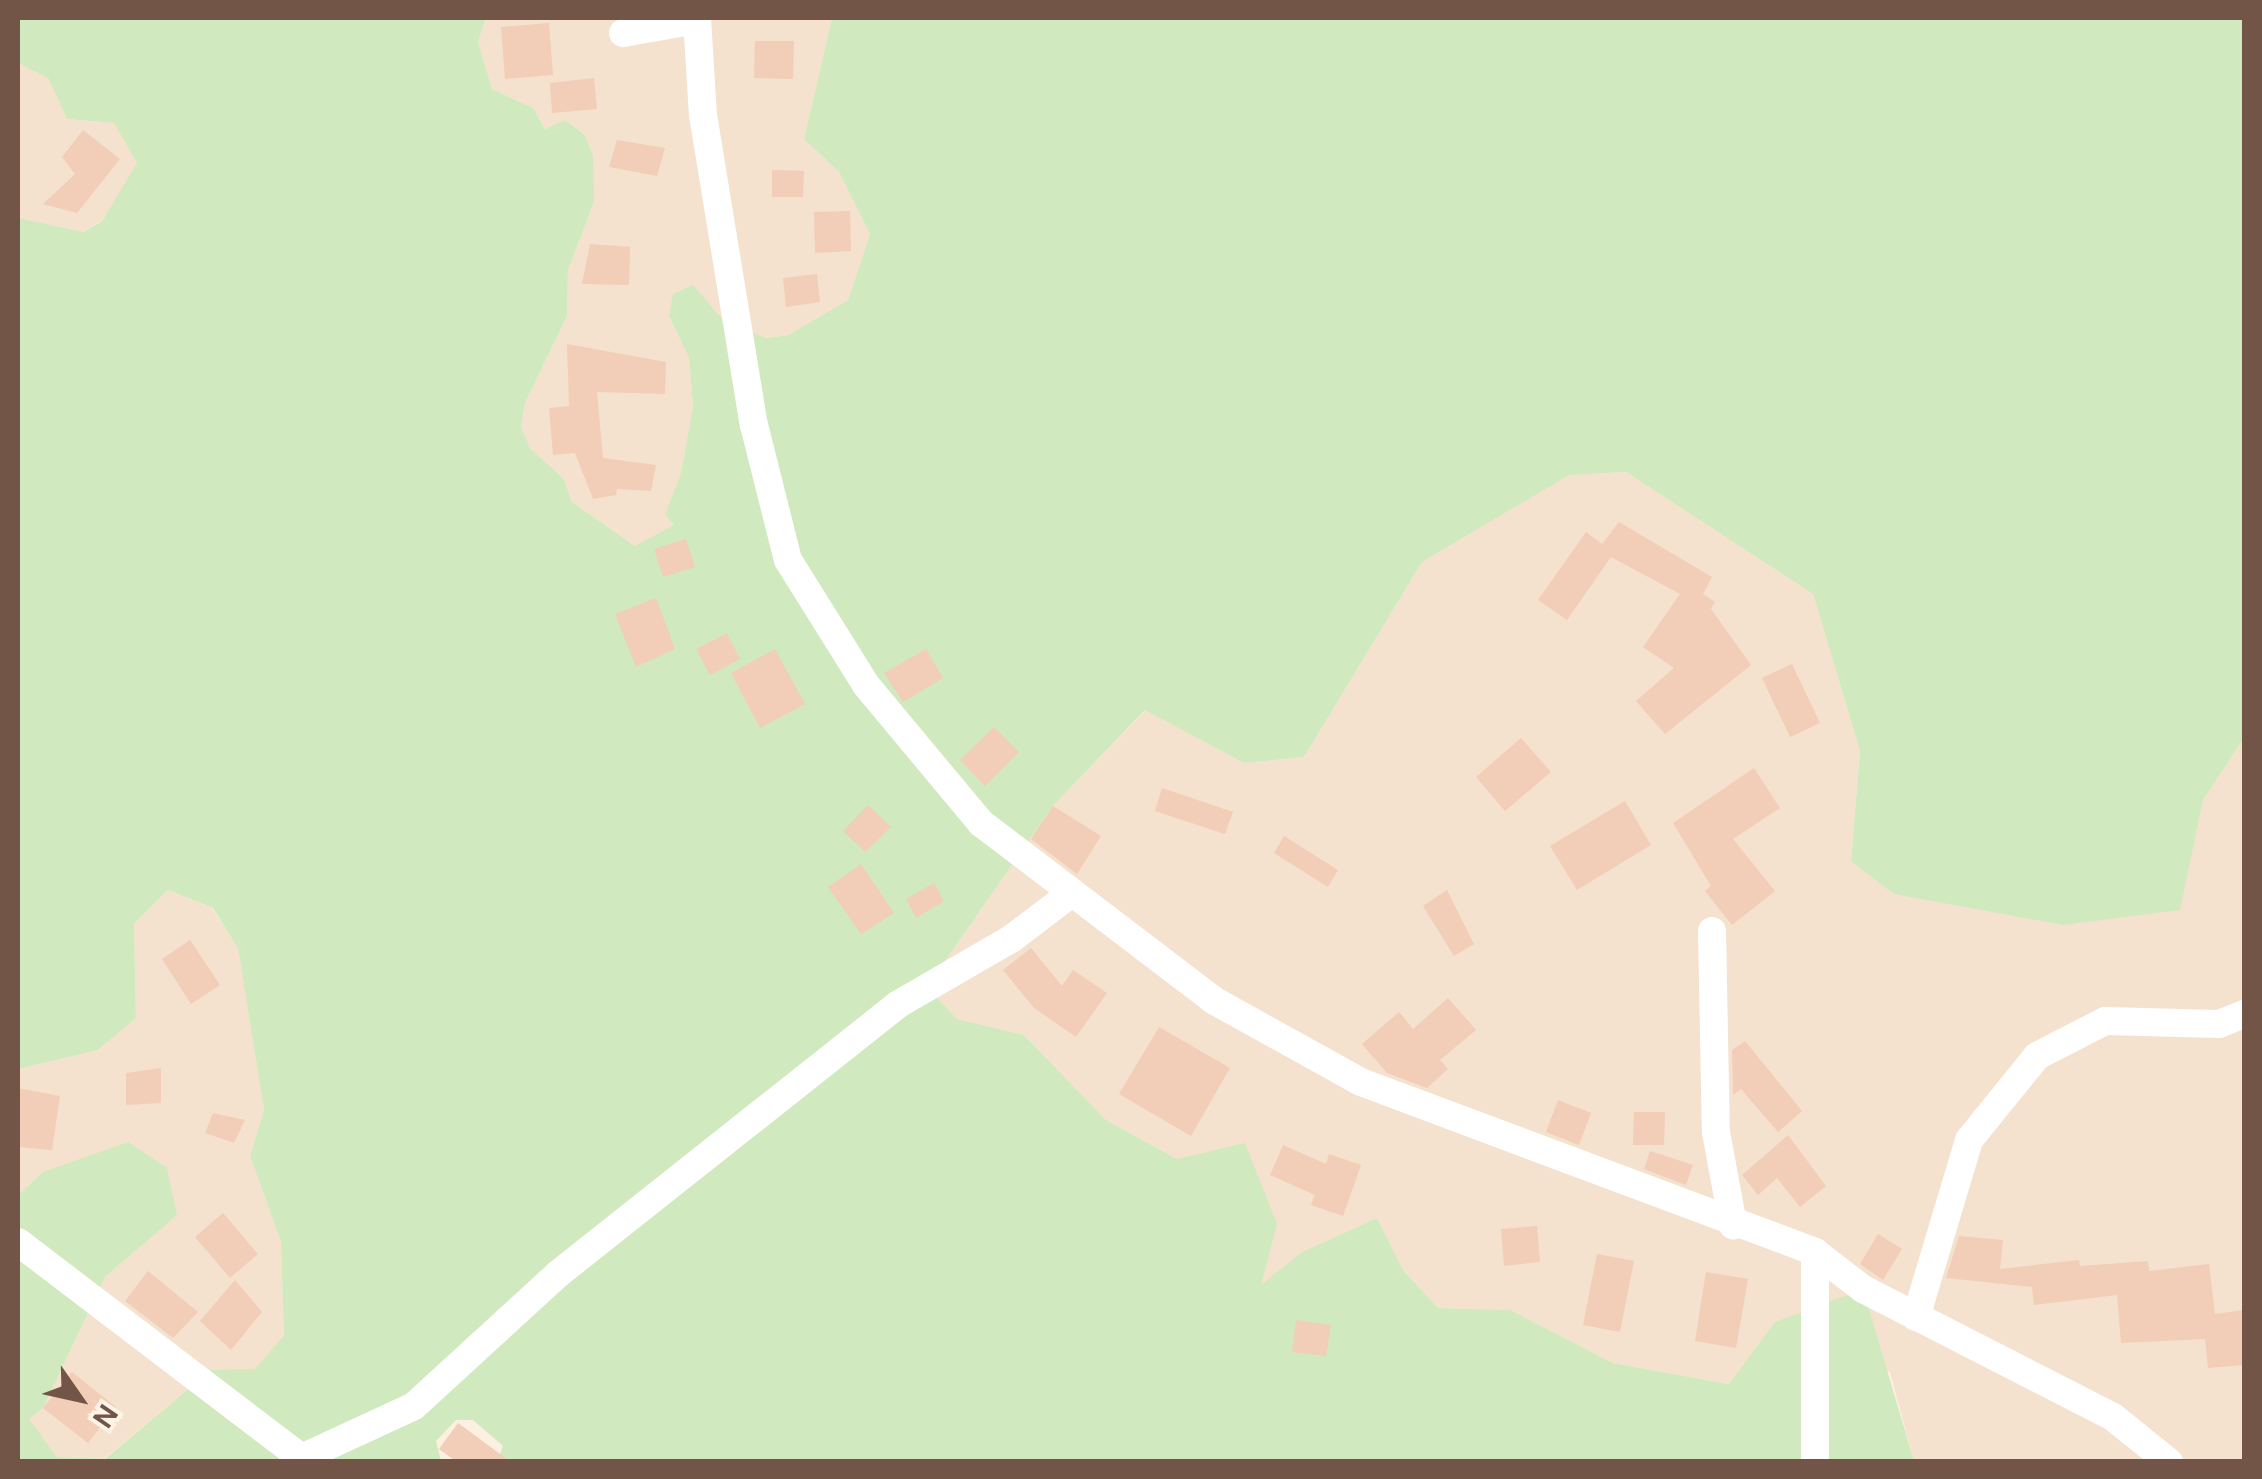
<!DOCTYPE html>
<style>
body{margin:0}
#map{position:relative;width:2262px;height:1479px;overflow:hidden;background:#fcf0e0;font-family:"DM Sans",sans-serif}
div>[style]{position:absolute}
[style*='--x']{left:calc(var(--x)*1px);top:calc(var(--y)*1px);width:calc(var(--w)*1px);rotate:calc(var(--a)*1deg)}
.residential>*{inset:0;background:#f4e2ce}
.green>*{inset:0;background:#d1e9bf}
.building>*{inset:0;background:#f2cdb7}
.minor>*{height:28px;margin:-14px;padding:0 14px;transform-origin:14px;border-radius:14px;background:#fff}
span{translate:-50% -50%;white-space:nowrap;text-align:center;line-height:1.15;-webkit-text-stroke:10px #fff4e6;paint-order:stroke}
.frame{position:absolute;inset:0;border:20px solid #735547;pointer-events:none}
.north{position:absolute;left:30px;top:1349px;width:100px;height:100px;-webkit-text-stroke:8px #fff4e6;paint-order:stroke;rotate:124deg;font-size:28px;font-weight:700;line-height:40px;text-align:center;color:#735547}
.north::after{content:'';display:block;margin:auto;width:35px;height:45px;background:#735547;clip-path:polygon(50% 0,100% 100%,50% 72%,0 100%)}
</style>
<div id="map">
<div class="residential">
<div style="clip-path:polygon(486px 18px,832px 18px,804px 139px,839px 172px,870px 234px,848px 300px,788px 335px,765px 338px,723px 320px,669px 316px,689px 358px,693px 406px,681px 473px,665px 514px,718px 542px,635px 546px,572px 502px,564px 479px,530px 448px,521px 427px,525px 403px,567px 316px,568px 270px,594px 202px,584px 134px,565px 120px,545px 129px,533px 108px,492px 89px,478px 42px)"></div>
<div style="clip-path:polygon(18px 63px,48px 78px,67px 119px,114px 123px,129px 141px,137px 163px,129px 184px,101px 221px,82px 232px,18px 218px)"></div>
<div style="clip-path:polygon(1626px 472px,1813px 594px,1860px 751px,1851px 861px,2179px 910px,2203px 800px,2244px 738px,2244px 1461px,1914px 1461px,1890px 1372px,1775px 1322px,1730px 1384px,1613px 1363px,1510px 1310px,1438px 1308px,1403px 1270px,1377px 1218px,1302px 1252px,1260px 1287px,1177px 1159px,1106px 1120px,1024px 1035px,957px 1019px,927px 987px,1053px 806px,1146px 710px,1244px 763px,1304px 757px,1422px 562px,1568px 475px)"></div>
<div style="clip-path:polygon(168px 890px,212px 908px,238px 947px,264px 1110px,250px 1156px,281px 1242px,284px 1335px,255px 1370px,211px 1370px,104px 1459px,57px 1457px,28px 1419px,43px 1408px,105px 1277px,176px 1215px,43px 1172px,18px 1195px,18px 1069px,98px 1050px,136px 1018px,134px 924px)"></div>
</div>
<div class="green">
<div style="clip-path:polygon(18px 18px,486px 18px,478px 42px,492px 89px,533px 108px,545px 129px,565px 120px,584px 134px,593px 155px,594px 202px,568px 270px,567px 316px,525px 403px,521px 427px,530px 448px,564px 479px,572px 502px,635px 546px,674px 525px,665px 514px,681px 473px,693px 406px,689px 358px,669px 316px,673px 294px,693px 285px,723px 320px,766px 338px,788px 335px,848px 300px,870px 234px,839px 172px,804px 139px,832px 18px,2244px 18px,2244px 738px,2203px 800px,2180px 910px,2063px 925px,1894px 894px,1851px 861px,1860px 751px,1813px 594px,1626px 472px,1569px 475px,1422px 562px,1304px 757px,1244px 763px,1145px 710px,1053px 806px,927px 987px,957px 1019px,1024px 1035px,1106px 1120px,1177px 1159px,1245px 1143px,1277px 1224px,1261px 1285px,1302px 1252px,1377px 1218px,1403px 1270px,1438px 1308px,1510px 1310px,1613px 1363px,1729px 1384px,1775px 1322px,1863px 1289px,1914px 1461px,497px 1462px,503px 1446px,473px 1420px,456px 1420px,436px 1441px,441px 1461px,18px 1461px,18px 1195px,43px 1172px,128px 1142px,167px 1168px,177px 1215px,105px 1277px,43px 1408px,29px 1419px,57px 1457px,105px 1459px,211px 1370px,255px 1369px,284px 1335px,281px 1242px,250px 1156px,264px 1110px,238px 948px,213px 908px,168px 890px,134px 924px,136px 1018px,98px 1050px,18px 1069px,18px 218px,83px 232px,102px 221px,137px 163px,114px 123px,67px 119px,48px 78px,18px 63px)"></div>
</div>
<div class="building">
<div style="clip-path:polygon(549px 23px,553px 75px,505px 79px,501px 27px)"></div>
<div style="clip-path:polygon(755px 41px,794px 41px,793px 79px,754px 78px)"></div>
<div style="clip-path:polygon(594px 78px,597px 109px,552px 113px,550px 83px)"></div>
<div style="clip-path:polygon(83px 130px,120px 159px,77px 213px,43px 204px,75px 174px,62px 157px)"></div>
<div style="clip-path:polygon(617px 140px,665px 148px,657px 176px,609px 167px)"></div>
<div style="clip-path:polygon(772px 170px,804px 171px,803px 197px,772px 197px)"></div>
<div style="clip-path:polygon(850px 211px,851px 251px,815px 253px,814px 212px)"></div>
<div style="clip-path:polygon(590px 244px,630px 247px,629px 285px,582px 284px)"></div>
<div style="clip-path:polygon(817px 274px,820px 302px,786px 307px,783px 278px)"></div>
<div style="clip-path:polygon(567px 344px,666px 362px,665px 394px,597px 392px,603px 458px,656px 465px,651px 491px,617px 489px,616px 495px,593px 499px,575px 453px,553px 455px,549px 408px,569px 406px)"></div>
<div style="clip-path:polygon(1619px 522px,1712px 577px,1703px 594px,1715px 602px,1711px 609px,1751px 665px,1665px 734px,1636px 701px,1674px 668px,1643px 647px,1680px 594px,1611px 557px,1567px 620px,1538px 600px,1586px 532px,1602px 544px)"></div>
<div style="clip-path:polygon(686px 539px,695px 567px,663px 577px,654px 549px)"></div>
<div style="clip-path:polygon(656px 598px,675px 649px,636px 667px,615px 614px)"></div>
<div style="clip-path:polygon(727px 633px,740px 659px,710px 675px,696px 649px)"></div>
<div style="clip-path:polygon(775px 649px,805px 704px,760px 728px,731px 673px)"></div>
<div style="clip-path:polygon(926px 649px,943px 678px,903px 702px,884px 673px)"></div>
<div style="clip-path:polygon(1792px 664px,1820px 723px,1790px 737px,1762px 678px)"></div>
<div style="clip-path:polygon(994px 727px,1019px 752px,985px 786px,960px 760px)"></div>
<div style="clip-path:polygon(1521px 738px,1551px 772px,1505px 811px,1476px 777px)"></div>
<div style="clip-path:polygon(1754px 768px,1780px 808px,1733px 839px,1775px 891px,1732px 925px,1705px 891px,1711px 886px,1673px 823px)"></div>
<div style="clip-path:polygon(1162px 788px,1233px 812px,1225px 834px,1155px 811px)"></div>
<div style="clip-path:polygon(1625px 801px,1651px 845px,1577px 890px,1550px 846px)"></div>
<div style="clip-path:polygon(868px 805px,891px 827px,865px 852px,843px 831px)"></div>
<div style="clip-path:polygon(1053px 806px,1101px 836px,1077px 874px,1031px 839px)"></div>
<div style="clip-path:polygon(1284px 836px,1338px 870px,1328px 887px,1274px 853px)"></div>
<div style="clip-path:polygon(861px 864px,894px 913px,861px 934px,828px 887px)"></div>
<div style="clip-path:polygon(934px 883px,944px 901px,916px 918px,906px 899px)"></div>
<div style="clip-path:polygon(1447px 890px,1474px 944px,1454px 956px,1423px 906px)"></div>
<div style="clip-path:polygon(190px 940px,220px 985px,191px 1004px,162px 959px)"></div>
<div style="clip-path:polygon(1031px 948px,1062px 986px,1073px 970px,1107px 993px,1076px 1037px,1034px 1008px,1003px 970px)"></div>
<div style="clip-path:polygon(1448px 998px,1476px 1030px,1440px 1060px,1448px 1069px,1427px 1088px,1387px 1073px,1362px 1044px,1399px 1012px,1413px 1029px)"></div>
<div style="clip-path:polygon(1159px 1027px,1230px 1068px,1191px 1136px,1119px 1094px)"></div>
<div style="clip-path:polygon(1745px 1041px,1802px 1111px,1778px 1132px,1741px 1089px,1733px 1095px,1732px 1050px)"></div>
<div style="clip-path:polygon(161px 1068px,161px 1103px,126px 1105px,126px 1073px)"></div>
<div style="clip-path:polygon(18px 1088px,60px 1096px,52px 1150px,18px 1147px)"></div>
<div style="clip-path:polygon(1558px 1100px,1591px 1113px,1579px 1145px,1546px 1132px)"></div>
<div style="clip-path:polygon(1634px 1112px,1665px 1112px,1664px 1145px,1633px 1145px)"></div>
<div style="clip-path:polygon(213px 1113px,245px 1120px,234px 1143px,205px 1133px)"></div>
<div style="clip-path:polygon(1788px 1135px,1826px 1186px,1800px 1207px,1777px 1178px,1758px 1195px,1742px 1175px)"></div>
<div style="clip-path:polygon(1283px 1145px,1326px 1164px,1329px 1154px,1361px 1165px,1343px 1216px,1311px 1205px,1315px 1195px,1270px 1175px)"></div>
<div style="clip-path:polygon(1650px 1151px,1693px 1165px,1686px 1185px,1644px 1169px)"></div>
<div style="clip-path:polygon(223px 1213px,258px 1254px,230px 1278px,195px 1237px)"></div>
<div style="clip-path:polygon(1537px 1226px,1540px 1262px,1504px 1266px,1501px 1229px)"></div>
<div style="clip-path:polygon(1878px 1234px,1902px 1249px,1883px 1280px,1860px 1264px)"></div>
<div style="clip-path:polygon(1959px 1236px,2003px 1240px,2000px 1269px,2079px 1260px,2080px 1266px,2148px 1261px,2149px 1271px,2209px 1264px,2215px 1314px,2244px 1310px,2244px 1365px,2208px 1368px,2205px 1339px,2121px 1343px,2117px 1295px,2034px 1305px,2032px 1287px,1946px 1278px)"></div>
<div style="clip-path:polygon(1597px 1254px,1634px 1261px,1620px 1332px,1583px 1325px)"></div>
<div style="clip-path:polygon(148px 1271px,198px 1312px,173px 1338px,125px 1301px)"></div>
<div style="clip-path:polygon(1706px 1272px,1748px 1279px,1736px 1348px,1695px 1341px)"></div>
<div style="clip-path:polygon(235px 1280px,262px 1312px,231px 1350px,200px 1321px)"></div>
<div style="clip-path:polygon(1296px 1320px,1331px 1325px,1326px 1356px,1292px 1352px)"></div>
<div style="clip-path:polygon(72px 1372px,116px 1407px,88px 1443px,43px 1408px)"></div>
<div style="clip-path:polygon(458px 1423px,511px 1462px,457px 1462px,439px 1449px)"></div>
</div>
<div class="minor">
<div style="--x:697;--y:18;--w:97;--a:86.5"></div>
<div style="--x:703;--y:115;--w:314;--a:80.7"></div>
<div style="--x:754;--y:425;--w:139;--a:75.9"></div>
<div style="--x:788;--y:560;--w:147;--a:58"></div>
<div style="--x:866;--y:685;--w:180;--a:50.2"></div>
<div style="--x:981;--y:823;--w:292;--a:37.3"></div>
<div style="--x:1213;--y:1000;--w:169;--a:29"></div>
<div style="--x:1361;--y:1082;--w:485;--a:20.5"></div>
<div style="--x:1815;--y:1252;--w:61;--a:37.6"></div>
<div style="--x:1863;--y:1289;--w:281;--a:27.1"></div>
<div style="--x:2113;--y:1417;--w:72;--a:38.8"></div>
<div style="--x:623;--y:33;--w:75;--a:-10"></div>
<div style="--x:1712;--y:931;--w:201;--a:88.9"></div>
<div style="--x:1716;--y:1132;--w:95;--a:79.6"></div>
<div style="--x:18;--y:1242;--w:353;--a:37.3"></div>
<div style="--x:1815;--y:1252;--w:210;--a:90"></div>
<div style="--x:1916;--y:1317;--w:185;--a:-73.3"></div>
<div style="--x:1969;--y:1140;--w:108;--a:-51"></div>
<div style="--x:2037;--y:1056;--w:76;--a:-27.2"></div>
<div style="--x:2105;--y:1021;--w:114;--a:1.5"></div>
<div style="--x:2219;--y:1024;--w:27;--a:-22"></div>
<div style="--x:293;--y:1462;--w:133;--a:-24.8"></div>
<div style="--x:414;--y:1406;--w:195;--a:-42.5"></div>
<div style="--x:558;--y:1274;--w:433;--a:-38.4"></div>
<div style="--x:897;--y:1005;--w:132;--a:-30.1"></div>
<div style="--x:1011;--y:939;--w:73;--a:-37.2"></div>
</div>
<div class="frame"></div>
<div class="north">N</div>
</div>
